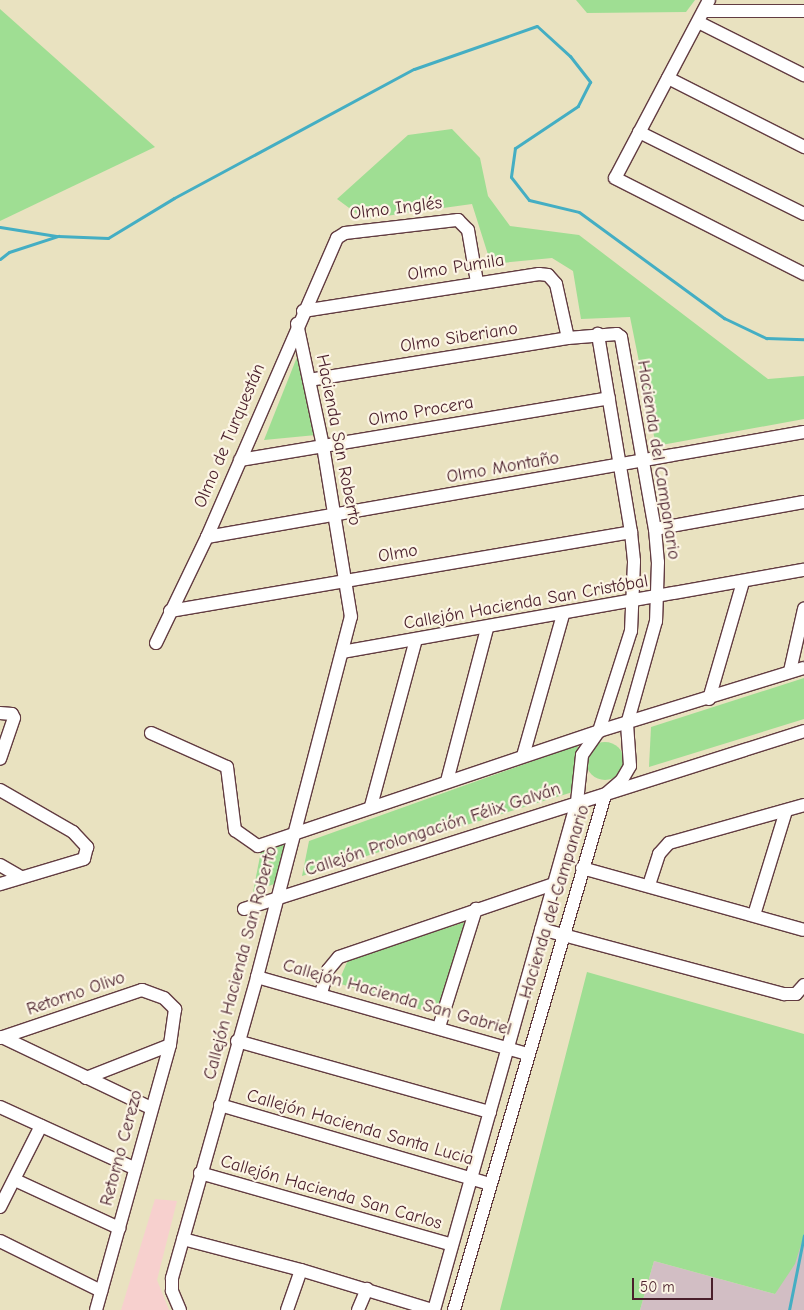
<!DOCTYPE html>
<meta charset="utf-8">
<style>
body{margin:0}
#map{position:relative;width:804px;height:1310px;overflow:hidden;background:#e9e2c0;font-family:"Comic Neue",sans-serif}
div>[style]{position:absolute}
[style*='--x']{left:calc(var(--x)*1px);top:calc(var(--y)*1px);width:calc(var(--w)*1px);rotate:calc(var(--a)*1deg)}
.built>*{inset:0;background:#f7d0ce}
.industrial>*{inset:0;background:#d2bec4}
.green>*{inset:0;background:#9fde93}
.round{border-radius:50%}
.stream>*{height:3px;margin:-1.5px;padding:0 1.5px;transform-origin:1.5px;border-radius:1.5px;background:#44aec3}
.roads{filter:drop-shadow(1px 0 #623c41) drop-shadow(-1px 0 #623c41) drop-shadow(0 1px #623c41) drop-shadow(0 -1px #623c41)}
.minor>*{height:12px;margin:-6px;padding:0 6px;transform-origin:6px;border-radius:6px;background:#fff}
span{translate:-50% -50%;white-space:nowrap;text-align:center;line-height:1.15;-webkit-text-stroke:4.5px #fcf5e5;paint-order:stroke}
.street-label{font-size:18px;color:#4a1f2b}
.scale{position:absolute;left:632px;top:1278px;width:81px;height:22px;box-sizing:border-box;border:2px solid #4a1f2b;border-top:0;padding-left:6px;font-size:15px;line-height:18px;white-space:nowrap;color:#4a1f2b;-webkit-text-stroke:4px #fcf5e5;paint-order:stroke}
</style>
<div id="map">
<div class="built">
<div style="clip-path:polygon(155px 1199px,177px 1201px,157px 1280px,169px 1310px,121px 1310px)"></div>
</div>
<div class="industrial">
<div style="clip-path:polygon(804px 1234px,804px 1310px,640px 1310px,654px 1261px,775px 1294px)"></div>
</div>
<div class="green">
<div style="clip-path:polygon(576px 0,695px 0,686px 12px,587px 13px)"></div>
<div style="clip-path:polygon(0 9px,155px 147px,0 221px)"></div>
<div style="clip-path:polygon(452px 129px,480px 158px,488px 196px,510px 226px,579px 235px,768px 379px,804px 376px,804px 419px,656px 446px,630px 317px,581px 319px,573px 271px,552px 258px,491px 264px,472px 204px,364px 219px,337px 199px,408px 135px)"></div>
<div style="clip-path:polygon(303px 342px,316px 435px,264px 440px)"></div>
<div style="clip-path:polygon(804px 678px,804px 719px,649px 767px,651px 727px)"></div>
<div class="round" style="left:586px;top:742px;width:38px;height:38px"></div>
<div style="clip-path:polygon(578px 745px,576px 791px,302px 876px,309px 841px)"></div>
<div style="clip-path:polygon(286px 842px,274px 884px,253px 892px,261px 851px)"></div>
<div style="clip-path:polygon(465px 922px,437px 1015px,338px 983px,348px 960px)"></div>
<div style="clip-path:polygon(587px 972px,804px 1034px,804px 1235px,795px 1264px,775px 1294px,654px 1261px,640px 1310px,500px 1310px)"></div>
</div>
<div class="stream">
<div style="--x:0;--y:227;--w:57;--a:9.1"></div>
<div style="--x:0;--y:259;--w:11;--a:-38"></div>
<div style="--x:9;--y:252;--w:52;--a:-18.1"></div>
<div style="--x:58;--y:236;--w:50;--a:2.3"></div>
<div style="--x:108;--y:238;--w:77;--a:-31.2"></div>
<div style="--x:174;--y:198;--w:272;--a:-28.3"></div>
<div style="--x:414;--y:69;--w:130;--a:-19.3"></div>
<div style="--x:537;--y:26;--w:45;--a:42.3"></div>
<div style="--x:570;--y:56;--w:33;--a:52"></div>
<div style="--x:590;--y:82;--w:27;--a:117"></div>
<div style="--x:578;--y:106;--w:76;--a:146.3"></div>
<div style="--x:515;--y:148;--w:29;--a:98"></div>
<div style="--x:511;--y:177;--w:29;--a:52"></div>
<div style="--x:529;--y:200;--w:51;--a:13.5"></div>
<div style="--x:579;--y:212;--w:180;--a:36.2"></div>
<div style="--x:724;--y:318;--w:47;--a:25.5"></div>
<div style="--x:766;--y:338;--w:38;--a:2"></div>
<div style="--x:789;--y:1310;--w:76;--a:-78.7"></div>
</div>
<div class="roads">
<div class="minor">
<div style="--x:709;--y:0;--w:201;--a:117.8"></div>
<div style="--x:615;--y:178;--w:212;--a:26.9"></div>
<div style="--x:704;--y:11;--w:100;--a:0"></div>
<div style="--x:698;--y:22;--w:119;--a:26.6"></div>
<div style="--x:668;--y:78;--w:153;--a:26.9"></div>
<div style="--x:639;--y:132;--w:184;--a:26.4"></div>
<div style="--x:303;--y:311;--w:239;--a:-8.9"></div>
<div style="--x:539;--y:274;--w:9;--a:6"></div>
<div style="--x:548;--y:275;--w:12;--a:48"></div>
<div style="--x:556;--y:284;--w:55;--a:77.5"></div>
<div style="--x:309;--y:380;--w:262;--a:-9.2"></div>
<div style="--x:568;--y:338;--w:49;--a:-4.7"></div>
<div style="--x:617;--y:334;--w:5;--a:37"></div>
<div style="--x:621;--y:337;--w:195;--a:80"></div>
<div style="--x:655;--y:529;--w:33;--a:85"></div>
<div style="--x:658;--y:562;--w:59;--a:91.9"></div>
<div style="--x:656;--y:621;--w:107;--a:105.7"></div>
<div style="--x:627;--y:724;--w:42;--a:85.9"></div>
<div style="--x:630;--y:766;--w:16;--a:120"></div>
<div style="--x:622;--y:780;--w:23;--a:139"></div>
<div style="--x:605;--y:795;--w:537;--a:106.34"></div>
<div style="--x:240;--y:460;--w:374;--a:-9.5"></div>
<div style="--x:655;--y:529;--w:151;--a:-10.3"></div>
<div style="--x:207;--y:537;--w:606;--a:-9.98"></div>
<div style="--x:170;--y:611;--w:468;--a:-9.7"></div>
<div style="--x:156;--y:643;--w:118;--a:-64.3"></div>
<div style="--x:207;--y:537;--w:326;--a:-66.5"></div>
<div style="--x:337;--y:238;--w:9;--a:-32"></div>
<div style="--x:345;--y:233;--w:114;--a:-6.6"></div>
<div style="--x:458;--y:220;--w:14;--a:45"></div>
<div style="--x:468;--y:230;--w:53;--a:80.2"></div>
<div style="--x:342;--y:652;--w:469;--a:-10.1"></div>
<div style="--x:790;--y:671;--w:64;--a:-77.3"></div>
<div style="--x:709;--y:699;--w:122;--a:-73.8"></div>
<div style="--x:0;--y:713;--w:12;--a:5"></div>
<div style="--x:12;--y:714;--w:4;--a:63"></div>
<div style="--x:14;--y:718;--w:43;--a:108.9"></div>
<div style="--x:151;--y:733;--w:83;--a:24.1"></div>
<div style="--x:227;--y:767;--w:64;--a:82.8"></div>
<div style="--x:235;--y:830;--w:28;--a:35"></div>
<div style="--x:258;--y:846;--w:360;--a:-18.6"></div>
<div style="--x:599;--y:731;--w:214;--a:-17.1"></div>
<div style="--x:523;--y:756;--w:147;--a:-74.2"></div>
<div style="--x:447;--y:781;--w:158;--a:-75.3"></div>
<div style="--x:0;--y:790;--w:84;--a:29.9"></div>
<div style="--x:73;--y:832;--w:21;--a:47"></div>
<div style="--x:87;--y:847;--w:12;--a:104"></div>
<div style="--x:84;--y:859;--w:88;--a:163.4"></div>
<div style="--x:371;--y:806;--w:173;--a:-74.9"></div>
<div style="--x:0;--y:865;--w:24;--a:30"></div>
<div style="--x:582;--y:868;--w:230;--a:15.6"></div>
<div style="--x:649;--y:885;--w:33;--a:-72"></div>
<div style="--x:659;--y:854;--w:15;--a:-48"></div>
<div style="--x:669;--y:843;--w:140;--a:-15.7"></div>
<div style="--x:244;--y:909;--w:588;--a:-17.63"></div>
<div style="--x:754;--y:915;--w:109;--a:-72.9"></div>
<div style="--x:541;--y:929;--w:252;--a:15"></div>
<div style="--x:784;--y:994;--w:12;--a:0"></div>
<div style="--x:796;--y:994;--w:12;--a:-48"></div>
<div style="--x:257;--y:977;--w:282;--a:15.9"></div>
<div style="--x:321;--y:993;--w:24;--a:-73"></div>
<div style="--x:328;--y:970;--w:17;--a:-50"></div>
<div style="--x:339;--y:957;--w:227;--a:-18.8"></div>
<div style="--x:439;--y:1027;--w:124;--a:-72.6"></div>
<div style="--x:2;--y:1037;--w:165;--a:25.5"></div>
<div style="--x:0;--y:1038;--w:150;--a:-18.7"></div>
<div style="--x:142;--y:990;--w:23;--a:20"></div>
<div style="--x:164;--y:998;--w:16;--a:45"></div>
<div style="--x:175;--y:1009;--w:36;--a:98"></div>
<div style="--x:170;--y:1045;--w:275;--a:105.6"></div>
<div style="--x:237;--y:1041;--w:263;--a:15.7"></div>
<div style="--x:86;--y:1078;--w:90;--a:-21.4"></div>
<div style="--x:220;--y:1105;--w:282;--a:16.3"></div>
<div style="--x:0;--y:1107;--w:147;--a:24.5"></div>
<div style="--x:200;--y:1173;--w:262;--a:15.9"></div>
<div style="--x:15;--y:1180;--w:115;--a:24.8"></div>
<div style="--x:0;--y:1207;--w:91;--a:-63.2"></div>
<div style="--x:183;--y:1239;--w:122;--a:14.7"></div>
<div style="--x:301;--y:1270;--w:138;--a:16.9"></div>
<div style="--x:0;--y:1241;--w:113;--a:26.3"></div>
<div style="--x:180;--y:1310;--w:21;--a:-113"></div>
<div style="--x:172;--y:1291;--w:13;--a:-90"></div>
<div style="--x:172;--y:1278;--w:313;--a:-74.2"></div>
<div style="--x:257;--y:977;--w:372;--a:-75.4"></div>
<div style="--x:351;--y:617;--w:173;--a:-99.3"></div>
<div style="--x:323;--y:446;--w:125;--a:-102"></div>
<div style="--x:287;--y:1310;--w:42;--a:-70.7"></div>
<div style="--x:358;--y:1310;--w:23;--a:-67"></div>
<div style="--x:434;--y:1310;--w:528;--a:-74.28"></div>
<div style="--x:577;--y:802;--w:47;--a:-83.9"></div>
<div style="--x:582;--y:755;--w:29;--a:-55"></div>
<div style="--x:599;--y:731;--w:105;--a:-72.3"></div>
<div style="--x:631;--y:631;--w:70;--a:-87.5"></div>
<div style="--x:634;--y:561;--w:29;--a:-96"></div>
<div style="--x:631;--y:532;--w:201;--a:-99.5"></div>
</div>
</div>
<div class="street-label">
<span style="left:396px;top:209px;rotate:-7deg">Olmo Inglés</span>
<span style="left:456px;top:268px;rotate:-9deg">Olmo Pumila</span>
<span style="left:459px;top:338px;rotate:-9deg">Olmo Siberiano</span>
<span style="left:421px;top:412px;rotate:-10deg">Olmo Procera</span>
<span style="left:230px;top:436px;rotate:-67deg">Olmo de Turquestán</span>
<span style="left:338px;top:440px;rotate:79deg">Hacienda San Roberto</span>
<span style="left:658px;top:460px;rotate:81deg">Hacienda del Campanario</span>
<span style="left:503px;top:468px;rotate:-10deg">Olmo Montaño</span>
<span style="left:398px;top:554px;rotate:-10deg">Olmo</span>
<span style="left:526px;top:603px;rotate:-10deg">Callejón Hacienda San Cristóbal</span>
<span style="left:433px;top:830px;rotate:-18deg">Callejón Prolongación Félix Galván</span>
<span style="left:555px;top:902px;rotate:-73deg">Hacienda del Campanario</span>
<span style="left:241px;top:963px;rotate:-75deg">Callejón Hacienda San Roberto</span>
<span style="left:76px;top:994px;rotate:-19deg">Retorno Olivo</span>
<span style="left:397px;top:998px;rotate:16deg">Callejón Hacienda San Gabriel</span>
<span style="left:360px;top:1128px;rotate:16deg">Callejón Hacienda Santa Lucia</span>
<span style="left:122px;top:1148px;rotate:-75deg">Retorno Cerezo</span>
<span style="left:331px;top:1193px;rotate:16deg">Callejón Hacienda San Carlos</span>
</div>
<div class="scale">50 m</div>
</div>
